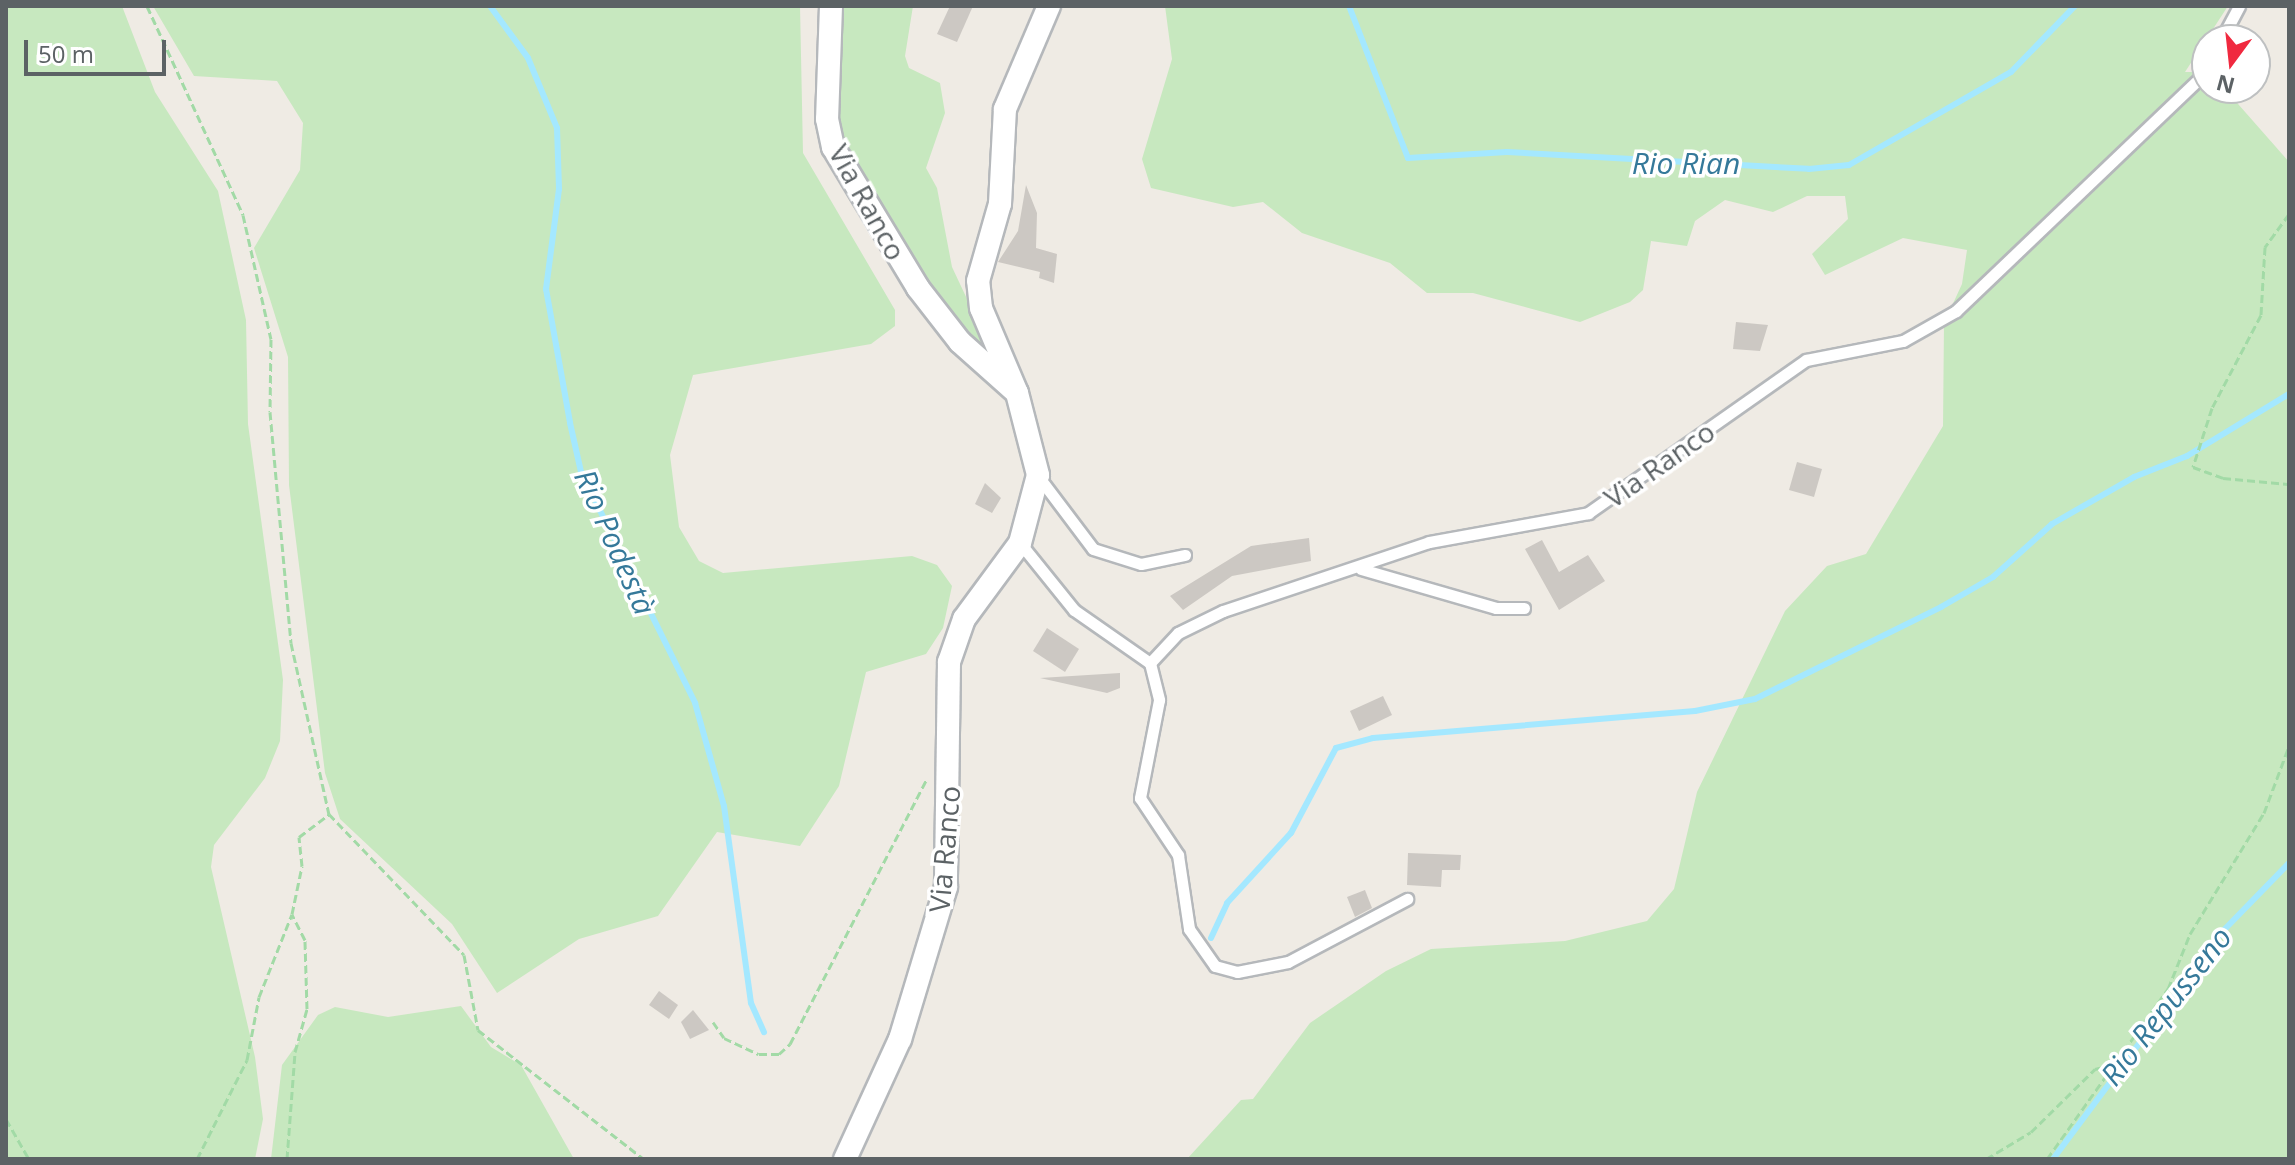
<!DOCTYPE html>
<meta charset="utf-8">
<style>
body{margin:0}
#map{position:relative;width:2295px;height:1165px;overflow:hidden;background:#efebe4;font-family:"Open Sans",sans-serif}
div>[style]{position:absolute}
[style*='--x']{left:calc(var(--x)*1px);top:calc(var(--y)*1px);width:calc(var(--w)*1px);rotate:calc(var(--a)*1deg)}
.green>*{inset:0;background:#c7e8bf}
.stream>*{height:6px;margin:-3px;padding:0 3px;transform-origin:3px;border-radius:3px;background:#a4e8ff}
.building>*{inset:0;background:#ccc8c3}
.path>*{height:3px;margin-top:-1.5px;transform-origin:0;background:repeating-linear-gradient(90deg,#a2daa6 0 8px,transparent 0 12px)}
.roads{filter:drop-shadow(2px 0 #b5b8bb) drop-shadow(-2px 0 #b5b8bb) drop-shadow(0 2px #b5b8bb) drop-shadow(0 -2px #b5b8bb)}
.service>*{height:11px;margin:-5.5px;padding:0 5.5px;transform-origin:5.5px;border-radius:5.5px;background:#fff}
.minor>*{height:22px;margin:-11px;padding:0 11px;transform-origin:11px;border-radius:11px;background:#fff}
span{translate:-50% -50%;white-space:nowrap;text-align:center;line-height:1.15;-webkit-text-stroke:7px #fff;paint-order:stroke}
.street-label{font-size:28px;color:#5c6265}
.water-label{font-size:30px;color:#35799a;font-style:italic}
.frame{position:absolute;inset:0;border:8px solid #5c6265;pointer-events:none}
.north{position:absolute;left:2191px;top:24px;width:80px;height:80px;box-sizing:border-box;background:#fff;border:2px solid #bec0c1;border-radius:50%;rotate:195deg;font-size:22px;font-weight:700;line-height:32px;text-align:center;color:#5c6265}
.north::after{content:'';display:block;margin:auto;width:28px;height:36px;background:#f0293f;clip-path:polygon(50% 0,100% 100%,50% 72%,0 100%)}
.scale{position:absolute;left:24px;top:40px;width:142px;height:36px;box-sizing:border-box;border:4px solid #5c6265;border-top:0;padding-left:10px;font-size:24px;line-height:28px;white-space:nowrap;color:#5c6265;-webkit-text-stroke:6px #fff;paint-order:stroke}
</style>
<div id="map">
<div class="green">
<div style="clip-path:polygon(6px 6px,122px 6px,155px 92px,218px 191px,246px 320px,248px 424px,283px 680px,280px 741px,265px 778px,214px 845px,211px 867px,255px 1057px,263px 1119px,255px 1159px,6px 1159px)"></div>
<div style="clip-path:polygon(153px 6px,800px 6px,803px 153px,895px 310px,895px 326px,871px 344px,693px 375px,670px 455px,679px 527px,699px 561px,723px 573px,912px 556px,937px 565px,952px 586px,943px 628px,926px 654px,866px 672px,839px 786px,800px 846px,717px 832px,658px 916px,579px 939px,497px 993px,452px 924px,340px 819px,325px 773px,289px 485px,288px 357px,254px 248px,300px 170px,303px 123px,277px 81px,194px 76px)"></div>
<div style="clip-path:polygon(836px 6px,913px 6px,905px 56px,909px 68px,940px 83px,945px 113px,926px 168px,937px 188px,952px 267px,999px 367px,948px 320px,839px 143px)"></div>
<div style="clip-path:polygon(1165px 6px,2228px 6px,2185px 72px,2207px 72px,2207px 88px,2224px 88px,2289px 162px,2289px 1159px,1187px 1159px,1241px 1100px,1253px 1099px,1310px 1023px,1386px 971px,1431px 949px,1565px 941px,1647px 921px,1674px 889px,1697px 792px,1785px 611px,1827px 566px,1866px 554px,1943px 426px,1944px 323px,1962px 284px,1967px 250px,1903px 238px,1825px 275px,1812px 254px,1848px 219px,1845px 196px,1807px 196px,1773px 212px,1725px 200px,1695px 221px,1687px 246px,1651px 241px,1643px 290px,1630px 302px,1580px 322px,1473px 293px,1427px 293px,1390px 263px,1302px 233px,1263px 202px,1233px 207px,1151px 188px,1142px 159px,1172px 59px)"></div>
<div style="clip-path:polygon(461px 1006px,491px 1047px,521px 1065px,574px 1159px,271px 1159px,282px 1065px,318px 1015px,335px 1007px,388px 1017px)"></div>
</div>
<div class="stream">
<div style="--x:490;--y:6;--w:64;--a:53.8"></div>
<div style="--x:528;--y:58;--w:76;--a:67.5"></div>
<div style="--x:557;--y:128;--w:61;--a:88.1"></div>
<div style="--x:559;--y:189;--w:101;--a:97.4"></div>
<div style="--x:546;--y:289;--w:136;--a:79.8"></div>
<div style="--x:570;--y:423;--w:50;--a:77.3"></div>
<div style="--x:581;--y:472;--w:258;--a:63.7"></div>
<div style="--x:695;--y:703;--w:107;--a:74.3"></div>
<div style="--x:724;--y:806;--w:199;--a:82.2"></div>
<div style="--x:751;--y:1003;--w:32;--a:66"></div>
<div style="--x:1349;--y:6;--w:163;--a:68.8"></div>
<div style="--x:1408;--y:158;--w:99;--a:-3.5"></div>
<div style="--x:1507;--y:152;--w:302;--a:3.2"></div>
<div style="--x:1809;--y:169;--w:40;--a:-5.7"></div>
<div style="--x:1849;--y:165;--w:187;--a:-29.9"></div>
<div style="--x:2011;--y:72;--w:92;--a:-45.9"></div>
<div style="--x:1211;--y:938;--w:38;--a:-65"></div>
<div style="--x:1227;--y:903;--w:95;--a:-47.6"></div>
<div style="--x:1291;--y:833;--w:96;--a:-62.1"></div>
<div style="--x:1336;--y:748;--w:38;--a:-15"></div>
<div style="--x:1373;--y:738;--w:323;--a:-4.8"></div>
<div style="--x:1695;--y:711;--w:61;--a:-11.3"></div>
<div style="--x:1755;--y:699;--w:208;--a:-26.3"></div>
<div style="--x:1941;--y:607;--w:60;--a:-30"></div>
<div style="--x:1993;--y:577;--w:79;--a:-41.9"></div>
<div style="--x:2052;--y:524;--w:95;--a:-29.8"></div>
<div style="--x:2134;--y:477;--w:57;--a:-21.6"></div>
<div style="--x:2187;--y:456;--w:119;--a:-31.3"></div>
<div style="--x:2053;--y:1159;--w:283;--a:-53.3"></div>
<div style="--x:2222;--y:932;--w:96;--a:-45.8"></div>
</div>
<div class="building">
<div style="clip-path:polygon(950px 6px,973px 6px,957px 42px,937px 34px)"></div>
<div style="clip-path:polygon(1026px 185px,1037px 213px,1036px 248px,1057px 254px,1054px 283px,1039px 278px,1040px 272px,998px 262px,1018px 231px)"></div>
<div style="clip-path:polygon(1736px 322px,1768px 325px,1760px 351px,1733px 349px)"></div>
<div style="clip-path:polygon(1797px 462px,1822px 469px,1814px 497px,1789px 490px)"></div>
<div style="clip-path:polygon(985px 483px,1001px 498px,992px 513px,975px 504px)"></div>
<div style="clip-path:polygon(1309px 538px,1311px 561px,1232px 576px,1183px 610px,1170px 596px,1251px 546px)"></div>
<div style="clip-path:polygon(1542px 540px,1559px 572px,1588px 555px,1605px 581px,1559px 610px,1525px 549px)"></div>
<div style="clip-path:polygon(1047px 628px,1079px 649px,1065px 672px,1033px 651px)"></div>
<div style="clip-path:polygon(1120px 673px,1120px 688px,1107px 693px,1040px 678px)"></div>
<div style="clip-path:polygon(1383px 696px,1392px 715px,1359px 731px,1350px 711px)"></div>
<div style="clip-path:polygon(1408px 853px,1461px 855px,1460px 870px,1442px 870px,1441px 887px,1407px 885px)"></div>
<div style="clip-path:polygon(1365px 890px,1372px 908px,1355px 917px,1347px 897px)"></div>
<div style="clip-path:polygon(659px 991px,678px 1005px,669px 1019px,649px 1005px)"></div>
<div style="clip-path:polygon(693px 1010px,709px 1030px,690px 1039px,681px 1022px)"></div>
</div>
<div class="path">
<div style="--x:147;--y:6;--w:230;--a:65.3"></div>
<div style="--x:243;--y:215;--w:127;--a:77.3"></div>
<div style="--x:271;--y:339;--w:73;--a:90.8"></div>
<div style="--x:270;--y:412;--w:232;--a:84.8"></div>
<div style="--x:291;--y:643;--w:175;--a:77.5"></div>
<div style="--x:2289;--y:214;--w:41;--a:126"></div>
<div style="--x:2265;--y:247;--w:68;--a:93.4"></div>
<div style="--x:2261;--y:315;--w:105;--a:117.8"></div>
<div style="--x:2212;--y:408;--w:62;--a:107.9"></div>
<div style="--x:2193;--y:467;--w:32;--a:20"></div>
<div style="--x:2223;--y:478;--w:66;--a:5.2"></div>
<div style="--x:713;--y:1022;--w:19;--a:55"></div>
<div style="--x:724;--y:1038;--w:38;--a:25"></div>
<div style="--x:759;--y:1054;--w:20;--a:0"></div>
<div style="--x:779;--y:1054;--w:15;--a:-42"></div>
<div style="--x:790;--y:1044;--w:297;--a:-62.7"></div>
<div style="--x:6;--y:1119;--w:46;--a:60.1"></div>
<div style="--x:197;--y:1159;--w:111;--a:-63.2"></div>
<div style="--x:247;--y:1060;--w:64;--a:-79.2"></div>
<div style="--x:259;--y:997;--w:89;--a:-68.3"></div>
<div style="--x:292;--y:914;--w:49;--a:-78.2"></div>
<div style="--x:302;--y:866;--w:29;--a:-96"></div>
<div style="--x:299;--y:837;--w:38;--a:-37"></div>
<div style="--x:329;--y:814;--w:195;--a:46.2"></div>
<div style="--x:464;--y:955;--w:76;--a:79.4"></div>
<div style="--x:478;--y:1030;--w:210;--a:37.9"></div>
<div style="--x:287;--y:1159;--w:107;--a:-85.7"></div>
<div style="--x:295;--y:1052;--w:45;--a:-74.4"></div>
<div style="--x:307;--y:1009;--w:69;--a:-91.7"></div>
<div style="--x:305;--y:940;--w:29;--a:-117"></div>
<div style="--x:1986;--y:1159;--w:52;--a:-31"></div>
<div style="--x:2031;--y:1132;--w:90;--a:-44.5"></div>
<div style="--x:2095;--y:1069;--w:16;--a:-14"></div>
<div style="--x:2047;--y:1159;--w:209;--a:-54.6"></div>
<div style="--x:2168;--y:989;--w:59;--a:-68.2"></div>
<div style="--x:2190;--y:934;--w:142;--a:-58.6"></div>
<div style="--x:2264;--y:813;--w:72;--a:-69.5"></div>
</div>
<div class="roads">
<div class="service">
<div style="--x:2221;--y:40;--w:38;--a:-62"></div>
<div style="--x:1038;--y:476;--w:91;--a:53"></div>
<div style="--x:1093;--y:549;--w:50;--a:17.4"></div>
<div style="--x:1141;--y:564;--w:45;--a:-11.6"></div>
<div style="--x:1020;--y:543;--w:86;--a:51.1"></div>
<div style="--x:1074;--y:610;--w:93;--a:34.9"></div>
<div style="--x:1150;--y:663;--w:41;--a:-47"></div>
<div style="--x:1178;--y:633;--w:50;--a:-26.1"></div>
<div style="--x:1223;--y:611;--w:217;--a:-18.5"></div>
<div style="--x:1429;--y:542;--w:162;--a:-10.3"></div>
<div style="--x:1588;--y:513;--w:266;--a:-35.1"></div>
<div style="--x:1806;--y:360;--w:99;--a:-11.1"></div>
<div style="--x:1903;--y:341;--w:61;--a:-29.5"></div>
<div style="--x:1956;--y:311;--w:347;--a:-43.7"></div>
<div style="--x:1361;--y:569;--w:141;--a:16.1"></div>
<div style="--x:1496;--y:608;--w:28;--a:0"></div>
<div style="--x:1150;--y:663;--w:38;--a:76"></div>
<div style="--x:1159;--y:700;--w:100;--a:101"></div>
<div style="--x:1140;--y:798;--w:69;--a:56.3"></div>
<div style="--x:1178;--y:855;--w:75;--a:81.5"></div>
<div style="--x:1189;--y:929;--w:45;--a:54.9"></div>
<div style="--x:1215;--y:966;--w:23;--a:15"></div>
<div style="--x:1237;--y:972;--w:52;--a:-11.1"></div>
<div style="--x:1288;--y:962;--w:135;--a:-27.9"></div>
</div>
<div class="minor">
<div style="--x:831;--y:6;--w:113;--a:92"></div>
<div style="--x:827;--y:119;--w:29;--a:78"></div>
<div style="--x:833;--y:147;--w:165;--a:58.9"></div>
<div style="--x:918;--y:288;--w:68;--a:52.1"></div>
<div style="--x:960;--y:342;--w:76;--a:41.8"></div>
<div style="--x:1017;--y:393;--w:85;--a:75.6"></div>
<div style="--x:1038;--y:475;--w:70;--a:104.8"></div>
<div style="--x:1020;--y:543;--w:94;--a:126.4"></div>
<div style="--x:964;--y:619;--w:46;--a:109.2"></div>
<div style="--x:949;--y:662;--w:225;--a:90.8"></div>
<div style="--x:946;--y:887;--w:159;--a:106.8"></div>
<div style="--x:900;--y:1039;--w:132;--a:114.6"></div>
<div style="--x:1017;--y:393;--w:92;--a:-113"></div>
<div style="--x:981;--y:308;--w:27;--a:-96"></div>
<div style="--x:978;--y:281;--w:80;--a:-74.1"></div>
<div style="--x:1000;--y:204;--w:95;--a:-87"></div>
<div style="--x:1005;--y:109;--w:112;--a:-66.9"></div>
</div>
</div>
<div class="street-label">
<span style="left:868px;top:202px;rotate:61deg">Via Ranco</span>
<span style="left:1659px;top:464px;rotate:-35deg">Via Ranco</span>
<span style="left:944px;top:849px;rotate:-85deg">Via Ranco</span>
</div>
<div class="water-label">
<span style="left:1686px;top:163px">Rio Rian</span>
<span style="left:615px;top:542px;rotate:66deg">Rio Podestà</span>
<span style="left:2166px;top:1006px;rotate:-52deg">Rio Repusseno</span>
</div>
<div class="frame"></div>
<div class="north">N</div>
<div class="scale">50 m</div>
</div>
